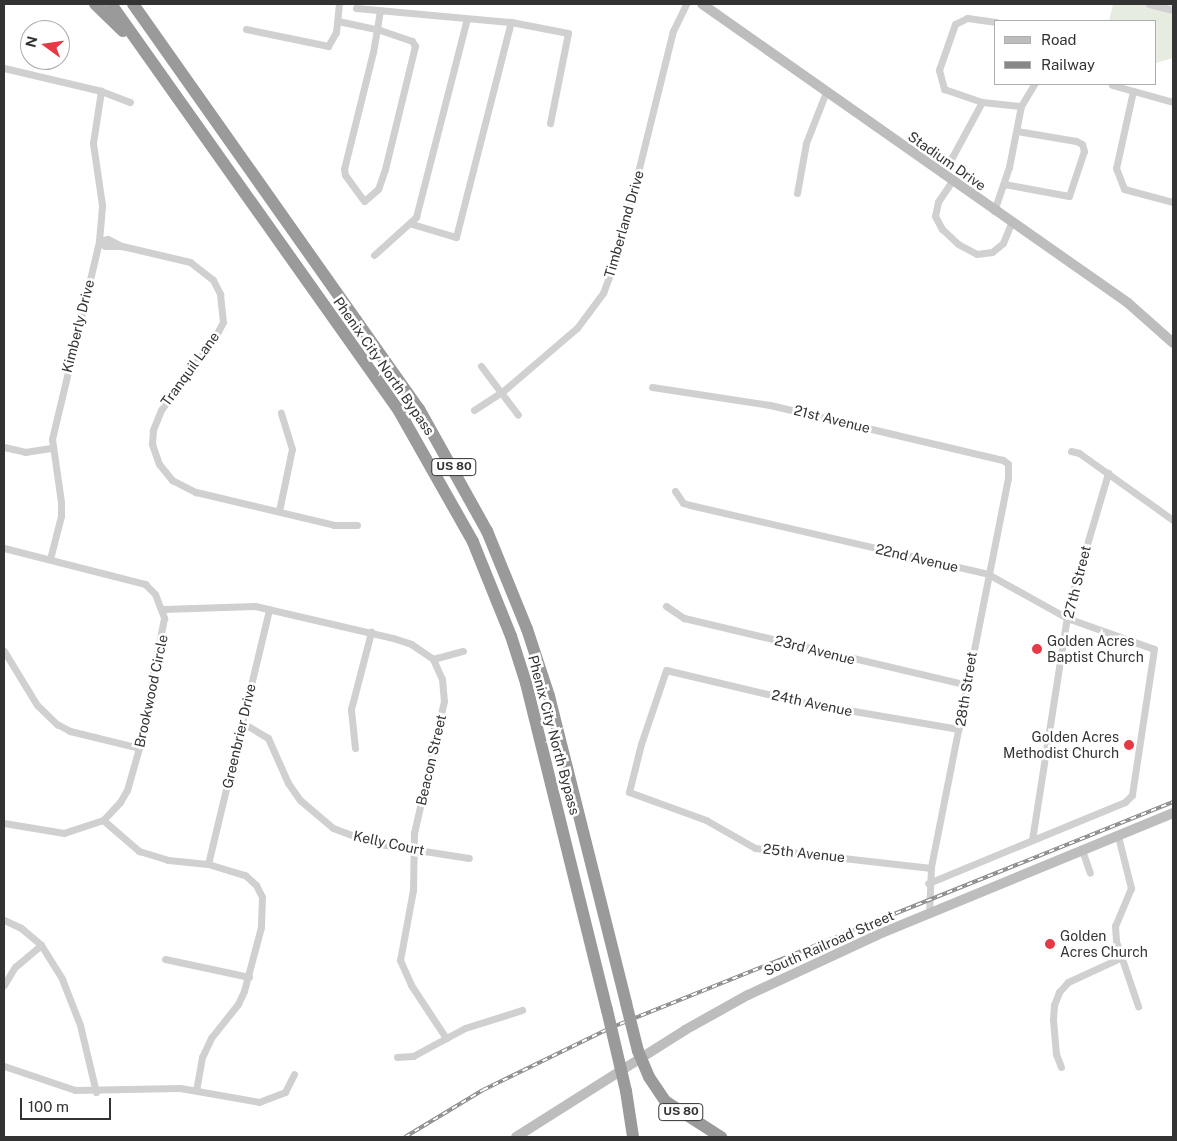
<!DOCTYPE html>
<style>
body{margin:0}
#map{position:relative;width:1177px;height:1141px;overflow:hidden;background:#fff;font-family:"Public Sans",sans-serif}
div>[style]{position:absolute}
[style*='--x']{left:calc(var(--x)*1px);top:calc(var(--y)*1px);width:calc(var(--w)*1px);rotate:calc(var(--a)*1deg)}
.green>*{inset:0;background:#e6ecdf}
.street>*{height:7px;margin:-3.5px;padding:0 3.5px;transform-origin:3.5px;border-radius:3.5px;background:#d0d0d0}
.secondary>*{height:10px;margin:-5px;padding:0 5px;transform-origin:5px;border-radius:5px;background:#bdbdbd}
.highway>*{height:12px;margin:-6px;padding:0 6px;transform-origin:6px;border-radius:6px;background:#9a9a9a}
.rail>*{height:4px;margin-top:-2px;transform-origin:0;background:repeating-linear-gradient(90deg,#fff 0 5.5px,#888 0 11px);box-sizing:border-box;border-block:1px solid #888}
.highway-bridge>*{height:12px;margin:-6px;padding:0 6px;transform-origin:6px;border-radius:6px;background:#9a9a9a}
.dots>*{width:14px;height:14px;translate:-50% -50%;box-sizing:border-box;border:2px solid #fff;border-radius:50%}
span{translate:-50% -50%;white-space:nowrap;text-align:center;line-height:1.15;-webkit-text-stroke:5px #fff;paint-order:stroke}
.shield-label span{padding:1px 4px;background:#fff;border:1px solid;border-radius:4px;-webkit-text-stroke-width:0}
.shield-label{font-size:12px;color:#333;font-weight:700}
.street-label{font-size:14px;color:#333}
.poi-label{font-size:14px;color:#333}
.left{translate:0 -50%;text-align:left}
.right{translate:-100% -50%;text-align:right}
.frame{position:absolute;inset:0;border:5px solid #333;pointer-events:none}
.legend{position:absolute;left:994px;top:20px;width:162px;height:65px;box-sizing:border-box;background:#fff;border:1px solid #adadad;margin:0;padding:6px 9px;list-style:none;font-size:15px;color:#333}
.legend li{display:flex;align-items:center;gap:10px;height:25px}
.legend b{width:25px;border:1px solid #adadad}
.north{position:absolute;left:20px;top:20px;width:50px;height:50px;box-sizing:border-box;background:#fff;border:1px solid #adadad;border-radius:50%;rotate:284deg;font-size:14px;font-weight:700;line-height:20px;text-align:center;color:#333}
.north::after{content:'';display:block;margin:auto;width:18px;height:22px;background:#e63946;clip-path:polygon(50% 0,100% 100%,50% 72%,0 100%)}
.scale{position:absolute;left:20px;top:1098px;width:91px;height:22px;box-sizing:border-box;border:2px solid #333;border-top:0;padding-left:6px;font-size:15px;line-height:18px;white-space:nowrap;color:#333;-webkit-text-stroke:4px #fff;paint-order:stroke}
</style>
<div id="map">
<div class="green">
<div style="clip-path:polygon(1113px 4px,1173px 4px,1173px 58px,1156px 63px,1156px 21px,1109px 21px)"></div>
</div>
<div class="street">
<div style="--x:1149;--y:4;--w:25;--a:14"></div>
<div style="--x:356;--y:8;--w:156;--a:5.2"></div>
<div style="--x:511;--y:22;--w:58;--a:10.9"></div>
<div style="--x:568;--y:33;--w:92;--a:101.3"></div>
<div style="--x:338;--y:21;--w:40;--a:12"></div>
<div style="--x:377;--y:29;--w:37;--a:19"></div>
<div style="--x:412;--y:41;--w:6;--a:59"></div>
<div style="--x:415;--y:46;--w:127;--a:103.7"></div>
<div style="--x:385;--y:169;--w:21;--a:109"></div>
<div style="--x:378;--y:189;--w:18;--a:139"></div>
<div style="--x:364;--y:201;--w:32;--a:-126"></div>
<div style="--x:345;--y:175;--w:6;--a:-99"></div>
<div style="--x:344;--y:169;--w:121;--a:-76.1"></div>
<div style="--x:373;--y:52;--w:23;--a:-80"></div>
<div style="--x:377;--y:29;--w:19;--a:-81"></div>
<div style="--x:996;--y:22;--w:29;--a:-172"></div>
<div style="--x:967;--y:18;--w:13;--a:153"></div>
<div style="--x:955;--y:24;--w:49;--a:109.2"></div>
<div style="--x:939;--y:70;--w:20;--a:75"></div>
<div style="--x:944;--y:89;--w:40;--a:18.9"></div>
<div style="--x:982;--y:102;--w:39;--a:6"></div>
<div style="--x:1021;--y:106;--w:26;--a:-59"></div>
<div style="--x:246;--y:29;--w:84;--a:11.7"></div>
<div style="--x:328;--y:46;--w:16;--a:-60"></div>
<div style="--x:336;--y:32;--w:28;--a:-84"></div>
<div style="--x:4;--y:68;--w:100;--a:13.3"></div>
<div style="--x:101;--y:91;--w:31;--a:21"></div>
<div style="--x:1112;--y:85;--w:63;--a:15.6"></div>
<div style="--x:1133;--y:91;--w:79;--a:102.4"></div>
<div style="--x:1116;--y:168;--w:22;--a:69"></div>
<div style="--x:1124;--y:189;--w:51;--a:14.9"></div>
<div style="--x:943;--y:174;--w:82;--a:-61.6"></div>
<div style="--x:952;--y:181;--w:25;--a:124"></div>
<div style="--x:938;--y:202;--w:14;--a:102"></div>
<div style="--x:935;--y:216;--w:15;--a:62"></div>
<div style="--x:942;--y:229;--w:22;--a:43"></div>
<div style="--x:958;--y:244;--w:21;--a:28"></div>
<div style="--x:977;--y:254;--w:15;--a:-8"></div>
<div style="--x:992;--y:252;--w:14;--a:-39"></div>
<div style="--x:1003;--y:243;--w:22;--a:-68"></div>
<div style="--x:1004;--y:184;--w:66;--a:10.5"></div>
<div style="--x:1069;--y:196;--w:47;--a:-71.6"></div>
<div style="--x:1084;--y:151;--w:7;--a:-106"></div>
<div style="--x:1082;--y:144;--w:7;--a:-153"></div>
<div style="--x:1076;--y:141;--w:60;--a:-170.4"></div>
<div style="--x:797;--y:193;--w:51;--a:-79.8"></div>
<div style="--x:806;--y:143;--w:55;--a:-68.6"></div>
<div style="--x:994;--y:211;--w:46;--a:-71.2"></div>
<div style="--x:1009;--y:167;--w:62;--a:-78.9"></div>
<div style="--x:412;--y:224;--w:46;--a:16.5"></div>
<div style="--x:456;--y:237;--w:222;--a:-75.7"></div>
<div style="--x:99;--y:241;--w:9;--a:-13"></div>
<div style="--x:108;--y:239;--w:16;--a:27"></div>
<div style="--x:122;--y:246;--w:70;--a:13.2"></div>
<div style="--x:190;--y:262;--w:29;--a:38"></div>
<div style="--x:213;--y:280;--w:16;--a:63"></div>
<div style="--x:220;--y:294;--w:28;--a:84"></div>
<div style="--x:223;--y:322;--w:15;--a:118"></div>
<div style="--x:216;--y:335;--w:93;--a:126.3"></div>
<div style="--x:161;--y:410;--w:22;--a:112"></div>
<div style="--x:153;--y:430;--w:14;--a:94"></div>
<div style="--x:152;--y:444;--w:21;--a:71"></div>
<div style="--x:159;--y:464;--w:21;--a:51"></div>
<div style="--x:172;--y:480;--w:27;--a:27"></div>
<div style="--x:196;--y:492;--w:142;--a:13.4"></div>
<div style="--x:334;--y:525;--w:23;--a:0"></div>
<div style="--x:99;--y:241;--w:8;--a:40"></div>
<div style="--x:105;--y:246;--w:17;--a:0"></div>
<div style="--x:374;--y:255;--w:57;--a:-42.1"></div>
<div style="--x:416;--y:217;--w:204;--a:-75.6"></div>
<div style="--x:481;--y:366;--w:61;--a:52.9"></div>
<div style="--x:652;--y:387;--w:119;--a:8.7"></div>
<div style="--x:770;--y:405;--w:239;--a:13.3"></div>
<div style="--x:1003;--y:460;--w:6;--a:39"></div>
<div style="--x:1008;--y:464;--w:14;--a:90"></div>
<div style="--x:1008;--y:478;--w:398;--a:101.2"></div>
<div style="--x:931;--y:868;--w:46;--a:92.5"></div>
<div style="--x:474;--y:410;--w:33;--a:-33"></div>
<div style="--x:502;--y:392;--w:99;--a:-40.5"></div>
<div style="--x:577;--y:328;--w:44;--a:-53.4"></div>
<div style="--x:603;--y:293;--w:43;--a:-69.4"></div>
<div style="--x:618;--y:253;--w:229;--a:-76.1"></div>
<div style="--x:673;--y:31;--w:30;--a:-64"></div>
<div style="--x:4;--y:447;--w:22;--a:13"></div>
<div style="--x:25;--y:452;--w:26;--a:-9"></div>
<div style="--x:1071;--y:451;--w:8;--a:14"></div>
<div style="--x:1079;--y:453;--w:115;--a:35.5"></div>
<div style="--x:675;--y:491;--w:14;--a:56"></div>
<div style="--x:683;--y:503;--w:7;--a:16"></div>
<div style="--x:690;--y:505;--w:306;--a:13"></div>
<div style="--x:988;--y:574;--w:90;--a:29.1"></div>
<div style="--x:1067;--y:618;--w:92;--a:19.6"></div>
<div style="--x:1154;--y:649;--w:148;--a:98.6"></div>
<div style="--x:1132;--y:795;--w:10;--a:135"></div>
<div style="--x:1125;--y:802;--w:213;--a:157.6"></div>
<div style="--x:279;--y:511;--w:63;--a:-78.2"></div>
<div style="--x:292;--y:449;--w:38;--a:-107"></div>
<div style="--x:4;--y:548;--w:146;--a:14.3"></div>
<div style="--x:145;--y:584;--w:14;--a:45"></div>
<div style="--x:155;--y:594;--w:26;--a:69"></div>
<div style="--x:164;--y:618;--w:132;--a:100.9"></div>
<div style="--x:139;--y:748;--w:44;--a:105.9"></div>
<div style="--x:127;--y:790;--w:14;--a:120"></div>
<div style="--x:120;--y:802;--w:25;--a:133"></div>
<div style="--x:103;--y:820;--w:41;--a:161.6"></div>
<div style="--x:64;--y:833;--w:61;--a:-170.5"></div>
<div style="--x:50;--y:559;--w:44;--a:-75.7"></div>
<div style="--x:61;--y:516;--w:14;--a:-90"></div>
<div style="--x:61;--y:502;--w:64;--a:-98.1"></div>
<div style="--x:52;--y:439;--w:204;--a:-76.6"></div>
<div style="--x:99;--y:241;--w:36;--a:-85"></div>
<div style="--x:102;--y:205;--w:63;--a:-98.3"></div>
<div style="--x:93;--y:143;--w:53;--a:-81.3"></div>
<div style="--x:666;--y:606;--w:22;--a:34"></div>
<div style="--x:684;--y:618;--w:291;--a:13.3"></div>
<div style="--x:163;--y:609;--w:92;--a:-1.9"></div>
<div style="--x:255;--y:606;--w:142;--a:13.1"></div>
<div style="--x:393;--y:638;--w:19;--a:18"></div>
<div style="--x:411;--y:644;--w:27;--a:34"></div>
<div style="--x:433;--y:659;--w:22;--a:66"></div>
<div style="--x:442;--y:679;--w:22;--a:85"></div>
<div style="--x:444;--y:701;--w:135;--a:102.8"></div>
<div style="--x:414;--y:833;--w:57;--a:91"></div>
<div style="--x:413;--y:890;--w:71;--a:100.5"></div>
<div style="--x:400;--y:960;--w:27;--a:66"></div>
<div style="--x:411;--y:985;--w:64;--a:56.6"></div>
<div style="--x:4;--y:651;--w:63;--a:58.6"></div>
<div style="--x:37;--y:705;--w:28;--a:44"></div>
<div style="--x:57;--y:724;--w:15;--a:28"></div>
<div style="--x:70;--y:731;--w:71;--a:13.8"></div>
<div style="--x:433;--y:659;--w:31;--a:-15"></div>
<div style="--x:243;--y:723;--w:29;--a:31"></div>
<div style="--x:268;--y:738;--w:49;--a:66"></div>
<div style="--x:288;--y:783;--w:21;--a:55"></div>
<div style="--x:300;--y:800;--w:43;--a:40.3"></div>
<div style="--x:333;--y:828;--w:43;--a:20.6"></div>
<div style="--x:373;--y:843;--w:97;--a:8.9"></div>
<div style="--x:355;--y:748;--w:39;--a:-96"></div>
<div style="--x:351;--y:709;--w:80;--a:-75.4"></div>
<div style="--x:103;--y:820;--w:48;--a:40.7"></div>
<div style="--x:139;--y:851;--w:30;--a:17"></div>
<div style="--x:168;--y:860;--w:40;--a:5.7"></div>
<div style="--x:208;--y:864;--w:39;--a:17"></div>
<div style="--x:245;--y:875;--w:15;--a:42"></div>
<div style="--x:256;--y:885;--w:13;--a:63"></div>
<div style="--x:262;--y:897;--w:30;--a:92"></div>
<div style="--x:261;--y:927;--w:66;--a:104.9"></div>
<div style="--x:244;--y:991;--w:14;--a:115"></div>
<div style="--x:238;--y:1004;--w:43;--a:128.5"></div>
<div style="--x:211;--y:1038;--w:21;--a:115"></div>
<div style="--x:202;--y:1057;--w:34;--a:100"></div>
<div style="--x:1118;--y:836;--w:54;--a:76"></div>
<div style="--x:1131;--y:888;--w:41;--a:112.8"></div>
<div style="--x:1115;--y:926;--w:15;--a:86"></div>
<div style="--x:1116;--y:941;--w:69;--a:71.3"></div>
<div style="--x:1032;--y:840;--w:238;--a:-81.1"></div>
<div style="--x:1069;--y:605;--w:138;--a:-73.5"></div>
<div style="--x:1082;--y:850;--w:24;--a:71"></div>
<div style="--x:208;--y:864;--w:262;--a:-76.5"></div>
<div style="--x:931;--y:868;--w:177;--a:-173.5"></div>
<div style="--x:755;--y:848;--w:56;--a:-150.3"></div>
<div style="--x:706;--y:820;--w:82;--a:-160"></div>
<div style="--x:629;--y:792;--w:49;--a:-76"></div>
<div style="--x:641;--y:744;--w:78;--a:-71.3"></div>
<div style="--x:666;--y:670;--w:139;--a:13.3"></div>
<div style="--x:801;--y:702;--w:160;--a:9.7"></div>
<div style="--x:4;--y:920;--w:19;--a:25"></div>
<div style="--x:21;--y:928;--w:26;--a:40"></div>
<div style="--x:41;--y:945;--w:40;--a:58"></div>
<div style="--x:62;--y:979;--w:49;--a:68.6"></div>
<div style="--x:80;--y:1025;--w:69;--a:76.6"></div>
<div style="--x:165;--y:959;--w:86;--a:12.1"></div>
<div style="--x:4;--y:985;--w:21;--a:-59"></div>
<div style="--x:15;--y:967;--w:34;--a:-40"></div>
<div style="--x:397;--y:1057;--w:16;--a:-4"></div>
<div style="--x:413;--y:1056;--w:59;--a:-28.3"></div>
<div style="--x:465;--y:1028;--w:60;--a:-17.5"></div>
<div style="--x:4;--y:1066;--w:75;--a:18.7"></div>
<div style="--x:75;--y:1090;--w:105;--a:-1.1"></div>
<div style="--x:180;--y:1088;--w:80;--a:10"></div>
<div style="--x:259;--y:1102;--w:28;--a:-21"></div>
<div style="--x:285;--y:1092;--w:20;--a:-63"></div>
<div style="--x:1061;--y:1067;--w:14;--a:-111"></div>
<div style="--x:1056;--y:1054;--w:35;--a:-95"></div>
<div style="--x:1053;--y:1019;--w:14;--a:-86"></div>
<div style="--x:1054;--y:1005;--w:14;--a:-69"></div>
<div style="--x:1059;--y:992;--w:13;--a:-48"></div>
<div style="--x:1068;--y:982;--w:57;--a:-24.8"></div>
</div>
<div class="secondary">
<div style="--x:702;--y:4;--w:520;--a:35.06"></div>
<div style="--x:1128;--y:303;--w:60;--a:41.6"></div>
<div style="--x:516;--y:1137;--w:200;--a:-32.3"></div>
<div style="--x:685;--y:1030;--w:72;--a:-29.1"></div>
<div style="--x:748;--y:995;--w:142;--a:-24.9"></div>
<div style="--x:877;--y:935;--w:320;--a:-22.4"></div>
</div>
<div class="highway">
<div style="--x:95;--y:4;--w:39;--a:44"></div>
<div style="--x:111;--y:4;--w:499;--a:54.7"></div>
<div style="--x:399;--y:411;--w:150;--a:60.5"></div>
<div style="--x:473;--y:542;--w:101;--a:68"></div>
<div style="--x:511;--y:636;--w:49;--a:72.3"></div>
<div style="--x:526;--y:683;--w:337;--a:76.1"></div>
<div style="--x:133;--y:4;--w:496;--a:54.8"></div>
<div style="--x:419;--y:409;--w:140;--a:60.9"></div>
<div style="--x:487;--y:531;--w:106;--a:67.8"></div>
<div style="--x:527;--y:629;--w:71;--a:71.8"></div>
<div style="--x:549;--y:696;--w:317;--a:75.9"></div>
<div style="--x:649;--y:1077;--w:29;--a:56"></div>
<div style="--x:665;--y:1101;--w:67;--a:32.7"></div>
<div style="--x:626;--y:1091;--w:47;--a:81.3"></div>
</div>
<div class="rail">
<div style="--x:405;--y:1137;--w:91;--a:-31.1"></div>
<div style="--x:483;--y:1090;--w:141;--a:-26"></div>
<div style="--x:610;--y:1028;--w:607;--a:-21.87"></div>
</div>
<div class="highway-bridge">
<div style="--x:626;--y:1003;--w:49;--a:76"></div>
<div style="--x:638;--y:1051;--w:28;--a:67"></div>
<div style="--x:607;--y:1010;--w:83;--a:76.8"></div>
</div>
<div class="dots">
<div style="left:1037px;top:649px;background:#e63946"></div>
<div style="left:1129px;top:745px;background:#e63946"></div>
<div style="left:1050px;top:944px;background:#e63946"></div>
</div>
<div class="shield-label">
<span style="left:454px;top:467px">US 80</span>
<span style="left:681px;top:1112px">US 80</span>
</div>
<div class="street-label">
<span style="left:947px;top:161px;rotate:35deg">Stadium Drive</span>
<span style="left:624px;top:224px;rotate:-74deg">Timberland Drive</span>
<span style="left:78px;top:326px;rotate:-76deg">Kimberly Drive</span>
<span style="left:384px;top:366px;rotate:55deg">Phenix City North Bypass</span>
<span style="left:190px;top:369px;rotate:-54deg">Tranquil Lane</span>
<span style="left:832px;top:419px;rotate:14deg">21st Avenue</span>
<span style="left:917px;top:558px;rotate:13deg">22nd Avenue</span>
<span style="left:1077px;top:582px;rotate:-76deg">27th Street</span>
<span style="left:815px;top:650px;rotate:14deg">23rd Avenue</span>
<span style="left:966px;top:689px;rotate:-81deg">28th Street</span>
<span style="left:151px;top:691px;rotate:-78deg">Brookwood Circle</span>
<span style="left:812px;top:703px;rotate:12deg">24th Avenue</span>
<span style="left:554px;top:735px;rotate:75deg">Phenix City North Bypass</span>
<span style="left:239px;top:736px;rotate:-77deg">Greenbrier Drive</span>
<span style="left:431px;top:760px;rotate:-77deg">Beacon Street</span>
<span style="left:389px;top:843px;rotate:12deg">Kelly Court</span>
<span style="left:804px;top:853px;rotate:6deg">25th Avenue</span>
<span style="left:829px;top:943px;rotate:-24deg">South Railroad Street</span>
</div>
<div class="poi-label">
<span class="left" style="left:1047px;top:649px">Golden Acres<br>Baptist Church</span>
<span class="right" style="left:1119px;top:745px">Golden Acres<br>Methodist Church</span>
<span class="left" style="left:1060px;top:944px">Golden<br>Acres Church</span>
</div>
<div class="frame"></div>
<ul class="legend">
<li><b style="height:6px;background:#bdbdbd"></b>Road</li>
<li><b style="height:6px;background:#888"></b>Railway</li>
</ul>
<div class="north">N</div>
<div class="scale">100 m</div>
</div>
